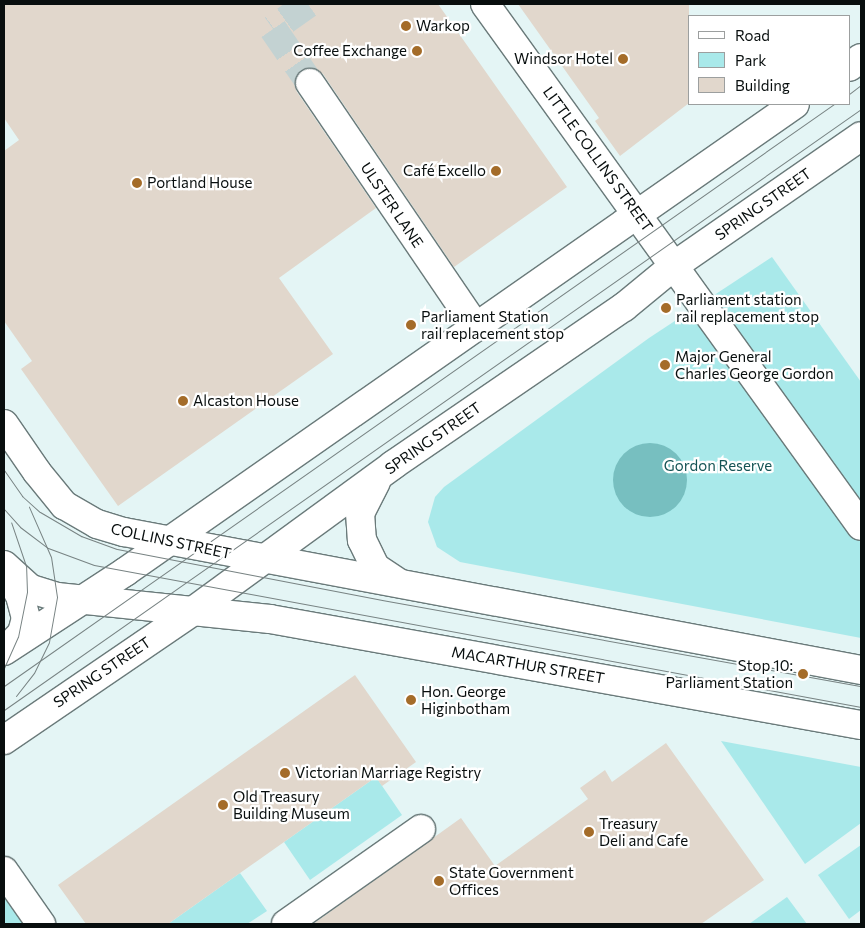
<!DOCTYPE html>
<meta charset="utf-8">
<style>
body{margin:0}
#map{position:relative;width:865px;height:928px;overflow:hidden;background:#e4f5f5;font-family:Commissioner,sans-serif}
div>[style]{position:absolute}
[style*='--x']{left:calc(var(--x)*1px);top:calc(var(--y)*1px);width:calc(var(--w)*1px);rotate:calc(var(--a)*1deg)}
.green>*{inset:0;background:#a9e9ea}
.water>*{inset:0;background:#77bfc0}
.round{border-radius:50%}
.building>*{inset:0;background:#e1d7cc}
.street-tunnel>*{height:28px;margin-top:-14px;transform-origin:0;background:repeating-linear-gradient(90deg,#c3d2d2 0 28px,transparent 0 42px)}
.roads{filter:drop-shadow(1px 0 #6a7a7a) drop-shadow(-1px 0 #6a7a7a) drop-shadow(0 1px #6a7a7a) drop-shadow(0 -1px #6a7a7a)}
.street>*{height:28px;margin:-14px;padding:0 14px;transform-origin:14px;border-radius:14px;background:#fff}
.secondary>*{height:28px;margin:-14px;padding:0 14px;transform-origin:14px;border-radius:14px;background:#fff}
.tram>*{height:1px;margin:-0.5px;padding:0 0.5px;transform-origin:0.5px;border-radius:0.5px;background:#788383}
.dots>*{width:14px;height:14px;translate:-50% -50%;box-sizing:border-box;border:2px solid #fff;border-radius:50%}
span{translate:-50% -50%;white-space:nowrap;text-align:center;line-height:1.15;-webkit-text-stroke:4.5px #fff;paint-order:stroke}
.poi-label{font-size:15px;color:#080e0e}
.left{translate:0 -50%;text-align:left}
.right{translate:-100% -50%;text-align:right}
.street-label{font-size:15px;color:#080e0e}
.park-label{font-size:15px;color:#155455}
.frame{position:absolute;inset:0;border:5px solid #080e0e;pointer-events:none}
.legend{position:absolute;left:688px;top:15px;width:162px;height:90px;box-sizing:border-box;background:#fff;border:1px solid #9c9f9f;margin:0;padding:6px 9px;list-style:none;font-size:15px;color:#080e0e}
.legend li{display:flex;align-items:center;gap:10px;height:25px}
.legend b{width:25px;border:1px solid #9c9f9f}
</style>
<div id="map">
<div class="green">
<div style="clip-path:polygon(772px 257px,861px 382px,861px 638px,460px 562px,437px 547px,428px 522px,435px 497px,444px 487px,649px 338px)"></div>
<div style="clip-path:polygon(721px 741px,861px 767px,861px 823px,805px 864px)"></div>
<div style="clip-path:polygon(376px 777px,402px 815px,310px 880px,284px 842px)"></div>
<div style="clip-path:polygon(861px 845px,861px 910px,849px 919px,818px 875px)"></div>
<div style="clip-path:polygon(240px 873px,267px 911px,247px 924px,168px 924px)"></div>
<div style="clip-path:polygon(4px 894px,25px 924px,4px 924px)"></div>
<div style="clip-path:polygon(787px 897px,807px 924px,749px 924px)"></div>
</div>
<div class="water">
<div class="round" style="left:613px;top:443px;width:74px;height:74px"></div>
</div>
<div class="building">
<div style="clip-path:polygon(4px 4px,438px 4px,567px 187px,454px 267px,323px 74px,309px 67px,301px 70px,294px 84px,297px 92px,376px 208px,279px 278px,333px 354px,118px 506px,21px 369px,32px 361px,4px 321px,4px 151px,19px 140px,4px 118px)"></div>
<div style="clip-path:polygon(518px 4px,689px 4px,689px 103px,620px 156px,595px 121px,599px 118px)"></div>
<div style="clip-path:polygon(355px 675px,416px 762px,382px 786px,376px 777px,168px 924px,86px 924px,58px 885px)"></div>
<div style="clip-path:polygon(666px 743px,764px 880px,701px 924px,313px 924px,461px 818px,495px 866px,588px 799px,580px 788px,605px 770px,612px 782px)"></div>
</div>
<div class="street-tunnel">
<div style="--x:308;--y:4;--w:43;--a:144.5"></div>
<div style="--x:273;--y:29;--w:65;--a:55.6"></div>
</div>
<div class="roads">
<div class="street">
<div style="--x:485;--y:4;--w:643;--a:54.23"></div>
<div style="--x:310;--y:83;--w:294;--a:55.8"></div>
<div style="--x:4;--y:871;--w:65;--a:55.1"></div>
<div style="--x:286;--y:924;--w:165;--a:-35.1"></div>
</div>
<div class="secondary">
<div style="--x:849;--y:67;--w:15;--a:-37"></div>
<div style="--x:4;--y:424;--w:58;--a:55.5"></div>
<div style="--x:37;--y:472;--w:43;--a:50.7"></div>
<div style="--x:64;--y:505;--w:38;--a:30"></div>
<div style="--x:97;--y:524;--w:28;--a:17"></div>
<div style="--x:124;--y:532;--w:750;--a:10.61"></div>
<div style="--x:376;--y:482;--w:35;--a:117"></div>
<div style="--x:360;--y:513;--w:27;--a:86"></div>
<div style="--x:362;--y:540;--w:30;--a:64"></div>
<div style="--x:375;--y:567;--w:29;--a:34"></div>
<div style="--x:4;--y:565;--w:36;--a:42"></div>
<div style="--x:31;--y:589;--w:27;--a:17"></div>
<div style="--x:57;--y:597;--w:214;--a:5.9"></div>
<div style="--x:270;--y:619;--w:600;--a:10.17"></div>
<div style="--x:7;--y:574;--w:26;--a:59"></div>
<div style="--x:20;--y:596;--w:23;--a:75"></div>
<div style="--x:26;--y:618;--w:16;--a:105"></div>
<div style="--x:22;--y:633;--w:18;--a:133"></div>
<div style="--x:4;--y:651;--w:145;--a:-33.1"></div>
<div style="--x:125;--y:572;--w:817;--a:-34.93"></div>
<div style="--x:4;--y:740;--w:229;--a:-34.3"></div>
<div style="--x:193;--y:611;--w:248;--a:-36.1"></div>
<div style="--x:393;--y:465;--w:280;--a:-34.4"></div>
<div style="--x:624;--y:307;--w:66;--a:-39.5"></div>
<div style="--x:675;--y:265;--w:226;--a:-34.7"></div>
</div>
</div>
<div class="tram">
<div style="--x:849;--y:94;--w:15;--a:-37"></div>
<div style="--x:4;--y:470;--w:32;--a:55"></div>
<div style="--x:22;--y:496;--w:24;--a:42"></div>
<div style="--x:40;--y:512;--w:48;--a:30.3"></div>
<div style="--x:81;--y:536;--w:38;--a:20"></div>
<div style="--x:117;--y:549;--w:270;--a:10.9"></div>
<div style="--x:382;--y:600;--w:487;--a:10.2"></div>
<div style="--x:4;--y:509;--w:24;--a:48"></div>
<div style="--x:20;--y:527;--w:35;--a:37"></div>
<div style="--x:48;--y:548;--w:49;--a:20.3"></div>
<div style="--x:94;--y:565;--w:780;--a:10.49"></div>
<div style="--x:4;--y:668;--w:34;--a:-66"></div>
<div style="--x:18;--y:637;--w:46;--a:-78.7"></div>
<div style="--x:27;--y:592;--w:26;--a:-92"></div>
<div style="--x:26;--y:566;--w:46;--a:-108.8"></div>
<div style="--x:4;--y:686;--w:1014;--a:-35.04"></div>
<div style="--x:16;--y:696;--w:29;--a:-52"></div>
<div style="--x:34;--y:673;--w:34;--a:-64"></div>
<div style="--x:49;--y:642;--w:46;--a:-79.9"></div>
<div style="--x:57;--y:597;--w:40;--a:-98.5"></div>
<div style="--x:51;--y:557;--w:55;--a:-113.7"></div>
<div style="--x:4;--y:710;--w:1047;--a:-35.04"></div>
</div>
<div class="dots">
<div style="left:406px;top:26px;background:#a46c29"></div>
<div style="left:417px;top:51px;background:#a46c29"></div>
<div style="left:623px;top:59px;background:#a46c29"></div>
<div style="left:496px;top:171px;background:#a46c29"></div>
<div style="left:137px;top:183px;background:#a46c29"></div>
<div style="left:666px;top:308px;background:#a46c29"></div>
<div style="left:411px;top:325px;background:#a46c29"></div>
<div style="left:665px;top:365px;background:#a46c29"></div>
<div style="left:183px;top:401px;background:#a46c29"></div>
<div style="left:803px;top:674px;background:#a46c29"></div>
<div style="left:411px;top:700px;background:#a46c29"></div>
<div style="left:285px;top:773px;background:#a46c29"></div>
<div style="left:223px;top:805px;background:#a46c29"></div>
<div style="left:589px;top:832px;background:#a46c29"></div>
<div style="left:439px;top:881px;background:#a46c29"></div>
</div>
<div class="poi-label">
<span class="left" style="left:416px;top:26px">Warkop</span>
<span class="right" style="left:407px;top:51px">Coffee Exchange</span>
<span class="right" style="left:613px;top:59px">Windsor Hotel</span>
<span class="right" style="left:486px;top:171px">Café Excello</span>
<span class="left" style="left:147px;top:183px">Portland House</span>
<span class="left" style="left:676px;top:308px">Parliament station<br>rail replacement stop</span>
<span class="left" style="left:421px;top:325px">Parliament Station<br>rail replacement stop</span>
<span class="left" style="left:675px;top:365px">Major General<br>Charles George Gordon</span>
<span class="left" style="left:193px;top:401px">Alcaston House</span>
<span class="right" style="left:793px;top:674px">Stop 10:<br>Parliament Station</span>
<span class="left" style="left:421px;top:700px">Hon. George<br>Higinbotham</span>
<span class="left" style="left:295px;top:773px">Victorian Marriage Registry</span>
<span class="left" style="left:233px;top:805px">Old Treasury<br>Building Museum</span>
<span class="left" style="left:599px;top:832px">Treasury<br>Deli and Cafe</span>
<span class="left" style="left:449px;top:881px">State Government<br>Offices</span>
</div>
<div class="street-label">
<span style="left:598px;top:159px;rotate:54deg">LITTLE COLLINS STREET</span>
<span style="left:763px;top:204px;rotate:-35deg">SPRING STREET</span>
<span style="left:392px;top:205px;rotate:56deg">ULSTER LANE</span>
<span style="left:433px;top:438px;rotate:-35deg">SPRING STREET</span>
<span style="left:171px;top:541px;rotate:12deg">COLLINS STREET</span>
<span style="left:528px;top:665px;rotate:10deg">MACARTHUR STREET</span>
<span style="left:102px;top:672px;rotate:-34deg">SPRING STREET</span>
</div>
<div class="park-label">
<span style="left:718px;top:466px">Gordon Reserve</span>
</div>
<div class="frame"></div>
<ul class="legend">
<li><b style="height:6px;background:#fff"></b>Road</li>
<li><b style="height:14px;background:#a9e9ea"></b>Park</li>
<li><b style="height:14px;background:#e1d7cc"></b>Building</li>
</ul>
</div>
